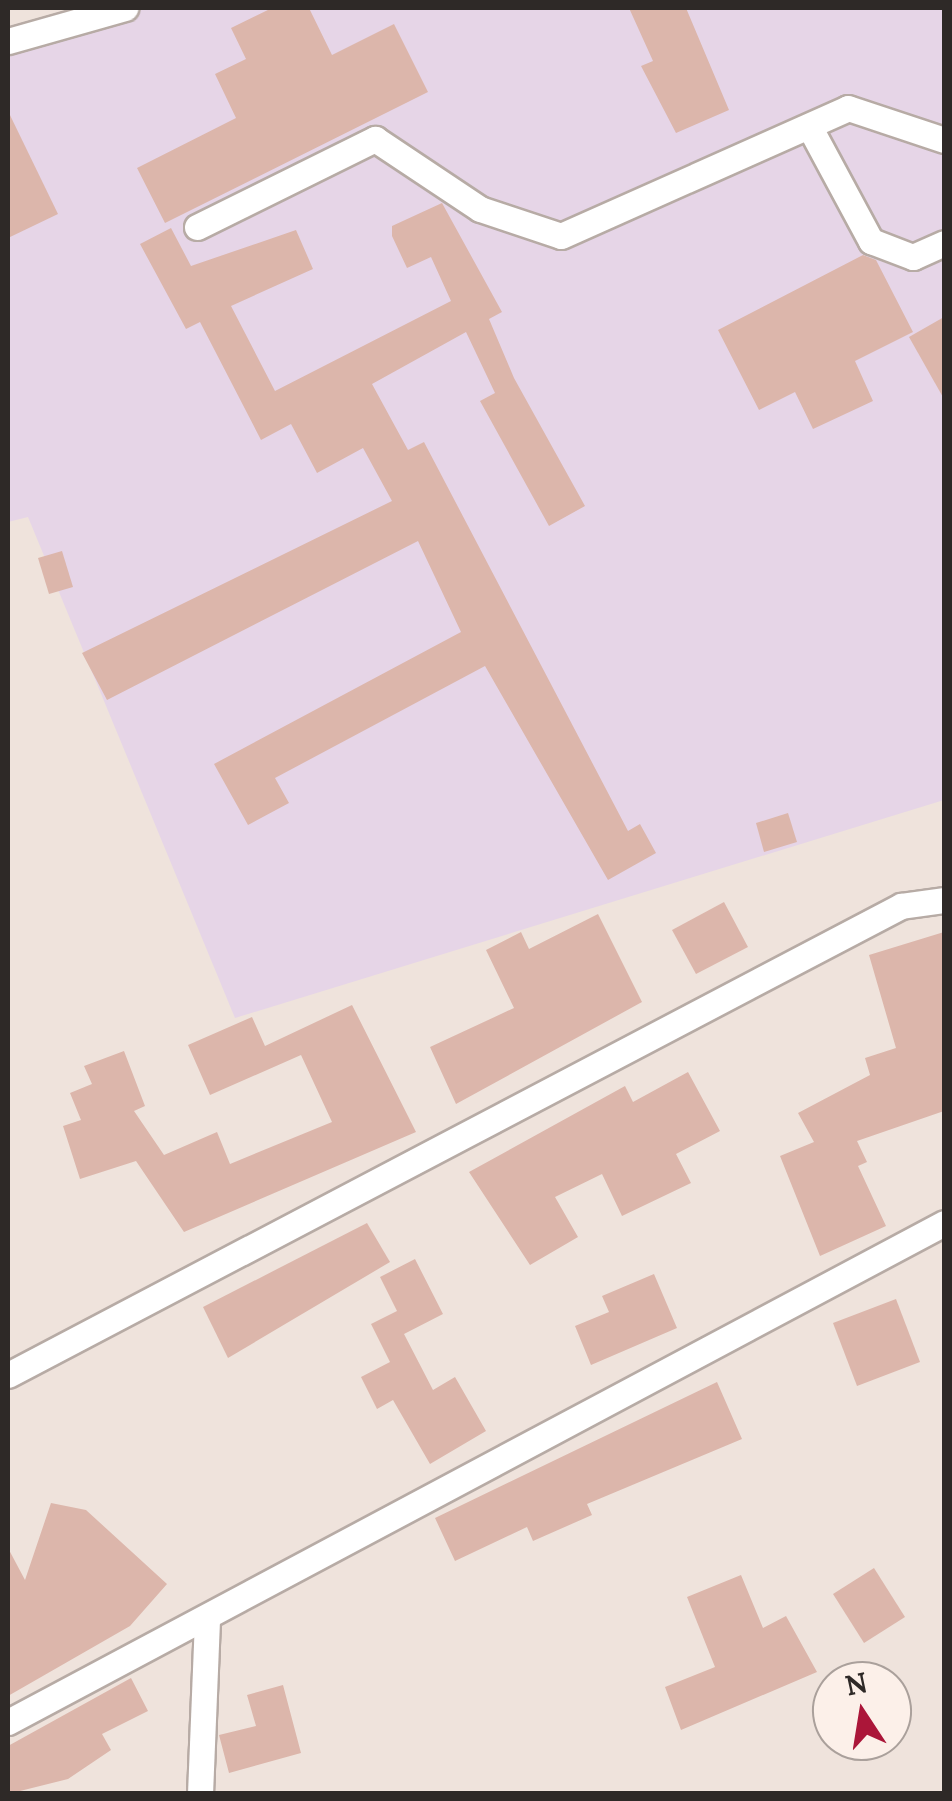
<!DOCTYPE html>
<style>
body{margin:0}
#map{position:relative;width:952px;height:1801px;overflow:hidden;background:#efe3dc;font-family:Lora,serif}
div>[style]{position:absolute}
[style*='--x']{left:calc(var(--x)*1px);top:calc(var(--y)*1px);width:calc(var(--w)*1px);rotate:calc(var(--a)*1deg)}
.education>*{inset:0;background:#e6d5e7}
.building>*{inset:0;background:#dcb6ab}
.roads{filter:drop-shadow(2px 0 #b7aba5) drop-shadow(-2px 0 #b7aba5) drop-shadow(0 2px #b7aba5) drop-shadow(0 -2px #b7aba5)}
.street>*{height:25px;margin:-12.5px;padding:0 12.5px;transform-origin:12.5px;border-radius:12.5px;background:#fff}
span{translate:-50% -50%;white-space:nowrap;text-align:center;line-height:1.15;-webkit-text-stroke:8px #fcf0e9;paint-order:stroke}
.frame{position:absolute;inset:0;border:10px solid #2e2927;pointer-events:none}
.north{position:absolute;left:812px;top:1661px;width:100px;height:100px;box-sizing:border-box;background:#fcf0e9;border:2px solid #aaa09b;border-radius:50%;rotate:348deg;font-size:28px;font-weight:700;line-height:40px;text-align:center;color:#2e2927}
.north::after{content:'';display:block;margin:auto;width:35px;height:45px;background:#ab1639;clip-path:polygon(50% 0,100% 100%,50% 72%,0 100%)}
</style>
<div id="map">
<div class="education">
<div style="clip-path:polygon(126px 8px,944px 8px,944px 800px,235px 1018px,28px 517px,8px 522px,8px 42px)"></div>
</div>
<div class="building">
<div style="clip-path:polygon(272px 8px,309px 8px,332px 55px,394px 24px,428px 92px,165px 223px,137px 168px,236px 118px,215px 74px,246px 59px,231px 28px)"></div>
<div style="clip-path:polygon(629px 8px,686px 8px,729px 110px,676px 133px,641px 66px,653px 61px)"></div>
<div style="clip-path:polygon(8px 111px,58px 214px,8px 238px)"></div>
<div style="clip-path:polygon(442px 203px,502px 312px,489px 319px,514px 378px,585px 506px,549px 526px,480px 401px,495px 393px,466px 332px,372px 384px,408px 450px,424px 442px,628px 831px,640px 824px,656px 853px,608px 880px,485px 666px,275px 778px,289px 803px,248px 825px,214px 764px,461px 632px,418px 541px,107px 700px,82px 653px,392px 501px,363px 448px,317px 473px,291px 424px,261px 440px,200px 322px,186px 329px,140px 244px,171px 228px,191px 266px,296px 230px,313px 269px,231px 306px,275px 391px,451px 301px,431px 257px,407px 268px,392px 236px,392px 226px)"></div>
<div style="clip-path:polygon(863px 255px,876px 260px,913px 332px,855px 361px,873px 401px,813px 429px,795px 392px,759px 410px,718px 330px)"></div>
<div style="clip-path:polygon(944px 317px,944px 399px,909px 337px)"></div>
<div style="clip-path:polygon(62px 551px,73px 587px,49px 594px,38px 558px)"></div>
<div style="clip-path:polygon(788px 813px,797px 842px,764px 852px,756px 823px)"></div>
<div style="clip-path:polygon(724px 902px,748px 947px,696px 974px,672px 930px)"></div>
<div style="clip-path:polygon(598px 914px,642px 1002px,456px 1104px,430px 1047px,514px 1008px,486px 950px,521px 932px,529px 949px)"></div>
<div style="clip-path:polygon(944px 932px,944px 1111px,857px 1141px,867px 1162px,858px 1166px,886px 1226px,820px 1256px,780px 1156px,814px 1142px,798px 1113px,870px 1075px,865px 1058px,896px 1048px,869px 955px)"></div>
<div style="clip-path:polygon(352px 1005px,416px 1132px,184px 1232px,136px 1161px,80px 1179px,63px 1126px,81px 1120px,70px 1093px,92px 1084px,84px 1066px,124px 1051px,145px 1106px,134px 1111px,164px 1155px,217px 1132px,230px 1164px,332px 1122px,301px 1055px,210px 1095px,188px 1045px,252px 1017px,265px 1046px)"></div>
<div style="clip-path:polygon(688px 1072px,720px 1131px,676px 1154px,691px 1183px,622px 1216px,602px 1174px,555px 1197px,578px 1237px,530px 1265px,469px 1172px,625px 1086px,633px 1102px)"></div>
<div style="clip-path:polygon(367px 1223px,390px 1262px,228px 1358px,203px 1307px)"></div>
<div style="clip-path:polygon(415px 1259px,443px 1314px,404px 1334px,433px 1390px,455px 1377px,486px 1431px,430px 1464px,393px 1400px,377px 1409px,361px 1377px,390px 1362px,371px 1324px,397px 1311px,380px 1277px)"></div>
<div style="clip-path:polygon(654px 1274px,677px 1328px,591px 1365px,575px 1326px,609px 1312px,602px 1296px)"></div>
<div style="clip-path:polygon(896px 1299px,920px 1362px,857px 1386px,833px 1323px)"></div>
<div style="clip-path:polygon(717px 1382px,742px 1439px,587px 1504px,592px 1515px,533px 1541px,527px 1527px,455px 1561px,435px 1518px)"></div>
<div style="clip-path:polygon(51px 1503px,86px 1510px,167px 1584px,130px 1626px,8px 1696px,8px 1548px,25px 1580px)"></div>
<div style="clip-path:polygon(874px 1568px,905px 1617px,864px 1643px,833px 1594px)"></div>
<div style="clip-path:polygon(741px 1575px,763px 1628px,786px 1616px,817px 1672px,681px 1730px,665px 1687px,715px 1667px,687px 1597px)"></div>
<div style="clip-path:polygon(131px 1678px,148px 1711px,102px 1734px,111px 1750px,68px 1779px,8px 1794px,8px 1746px)"></div>
<div style="clip-path:polygon(283px 1685px,301px 1753px,229px 1773px,219px 1735px,256px 1726px,247px 1695px)"></div>
</div>
<div class="roads">
<div class="street">
<div style="--x:8;--y:41;--w:122;--a:-15.8"></div>
<div style="--x:809;--y:126;--w:131;--a:61.7"></div>
<div style="--x:871;--y:241;--w:45;--a:20.9"></div>
<div style="--x:913;--y:257;--w:34;--a:-24"></div>
<div style="--x:197;--y:227;--w:199;--a:-26.3"></div>
<div style="--x:375;--y:139;--w:126;--a:33.7"></div>
<div style="--x:480;--y:209;--w:85;--a:18.4"></div>
<div style="--x:561;--y:236;--w:314;--a:-24"></div>
<div style="--x:848;--y:108;--w:101;--a:18.4"></div>
<div style="--x:8;--y:1375;--w:1009;--a:-27.71"></div>
<div style="--x:901;--y:906;--w:43;--a:-7.9"></div>
<div style="--x:8;--y:1722;--w:1061;--a:-28.06"></div>
<div style="--x:200;--y:1794;--w:176;--a:-87.7"></div>
</div>
</div>
<div class="frame"></div>
<div class="north">N</div>
</div>
